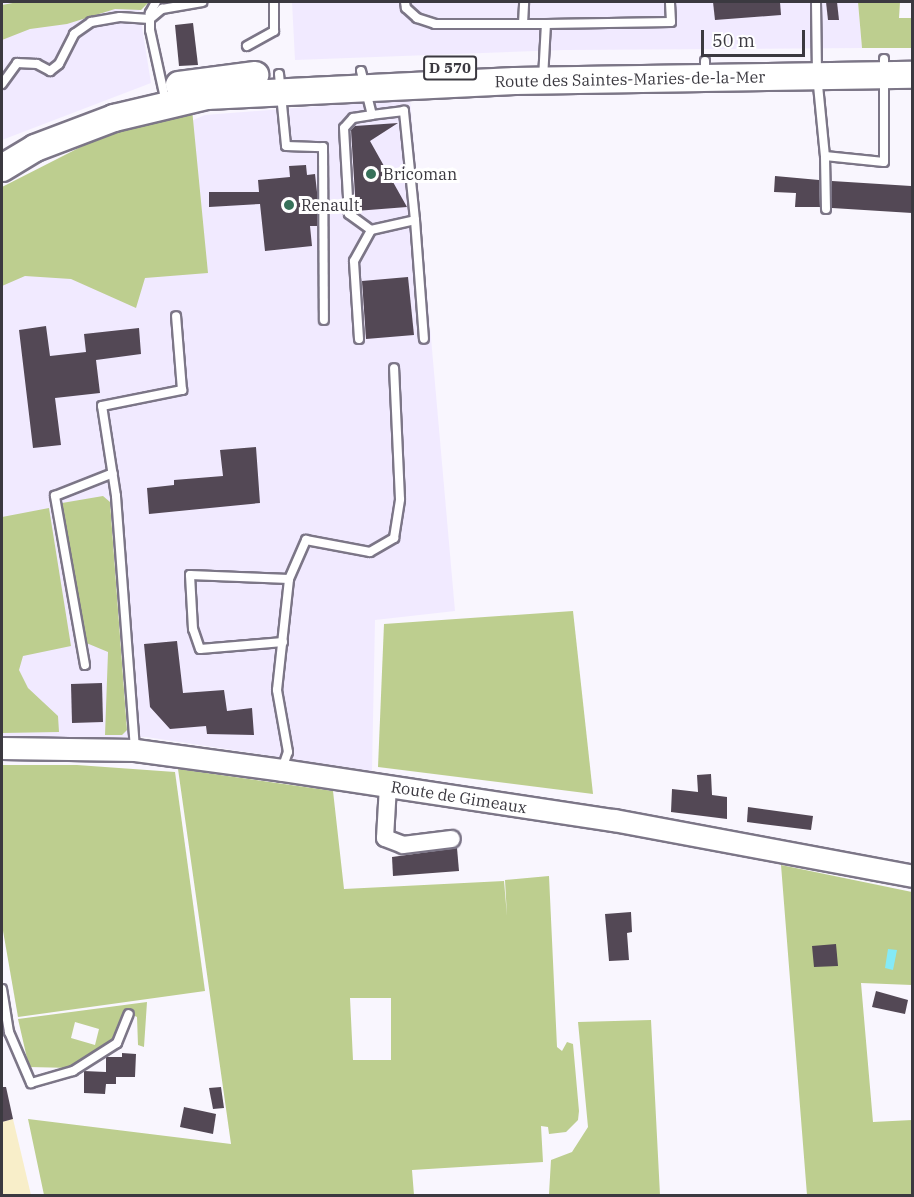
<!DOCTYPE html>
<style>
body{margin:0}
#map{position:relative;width:914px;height:1197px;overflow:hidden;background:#f9f6fe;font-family:"IBM Plex Serif",serif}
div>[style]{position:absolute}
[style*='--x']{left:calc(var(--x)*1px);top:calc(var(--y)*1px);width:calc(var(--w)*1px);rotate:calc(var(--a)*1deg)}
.built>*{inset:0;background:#f1eaff}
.green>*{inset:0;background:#bdce8f}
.sand>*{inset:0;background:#f8eec9}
.water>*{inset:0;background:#84eaf7}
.building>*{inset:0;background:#534855}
.roads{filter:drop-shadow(2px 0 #7c7687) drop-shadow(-2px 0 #7c7687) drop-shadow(0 2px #7c7687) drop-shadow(0 -2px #7c7687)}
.service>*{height:8px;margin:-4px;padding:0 4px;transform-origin:4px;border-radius:4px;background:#fff}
.minor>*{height:16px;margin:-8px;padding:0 8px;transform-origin:8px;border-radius:8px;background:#fff}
.tertiary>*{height:21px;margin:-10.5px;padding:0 10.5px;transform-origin:10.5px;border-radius:10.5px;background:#fff}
.primary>*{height:26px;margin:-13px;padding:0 13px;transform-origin:13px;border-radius:13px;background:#fff}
.dots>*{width:16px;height:16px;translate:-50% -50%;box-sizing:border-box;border:3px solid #fff;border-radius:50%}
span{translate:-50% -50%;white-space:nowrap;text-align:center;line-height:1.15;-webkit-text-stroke:6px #fff;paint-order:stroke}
.shield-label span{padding:2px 4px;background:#fff;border:2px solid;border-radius:4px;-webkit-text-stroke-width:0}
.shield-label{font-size:15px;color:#3b3940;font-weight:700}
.street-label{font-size:16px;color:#3b3940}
.poi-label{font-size:16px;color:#3b3940}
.left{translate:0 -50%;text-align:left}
.frame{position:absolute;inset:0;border:3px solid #3b3940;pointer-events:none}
.scale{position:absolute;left:701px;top:30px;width:104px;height:27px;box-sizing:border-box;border:3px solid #3b3940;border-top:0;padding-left:8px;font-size:18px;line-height:21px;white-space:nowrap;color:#3b3940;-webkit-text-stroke:4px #fff;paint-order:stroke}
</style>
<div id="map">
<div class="built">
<div style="clip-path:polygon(2px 2px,138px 2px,151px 83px,2px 140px)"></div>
<div style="clip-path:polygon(292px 2px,858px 2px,862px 48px,564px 50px,295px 60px)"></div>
<div style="clip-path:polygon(410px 99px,455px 611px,375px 620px,372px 771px,146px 737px,2px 739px,2px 204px,205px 115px)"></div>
</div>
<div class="green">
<div style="clip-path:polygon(18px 2px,149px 2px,141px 10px,115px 9px,67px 24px,30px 29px,2px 40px,2px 5px)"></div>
<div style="clip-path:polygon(858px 2px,900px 2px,899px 18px,912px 18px,912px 48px,862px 48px)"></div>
<div style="clip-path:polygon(192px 109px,208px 273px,145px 278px,136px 308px,71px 279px,25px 276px,2px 286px,2px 187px,114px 130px)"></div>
<div style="clip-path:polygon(103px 496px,110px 502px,127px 730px,122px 735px,105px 735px,108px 652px,84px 642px,62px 503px)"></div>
<div style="clip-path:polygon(49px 508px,71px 646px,23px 656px,19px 670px,28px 688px,58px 716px,59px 732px,2px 733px,2px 517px)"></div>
<div style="clip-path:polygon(573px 611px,593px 794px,378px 767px,384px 624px)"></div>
<div style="clip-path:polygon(2px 765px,77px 765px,175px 772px,205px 991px,18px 1017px,2px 925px)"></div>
<div style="clip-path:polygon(evenodd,178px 769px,333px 791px,344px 889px,504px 881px,507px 916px,505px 880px,549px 876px,557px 1047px,562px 1051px,567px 1042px,573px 1044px,579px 1111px,578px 1120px,566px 1132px,549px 1134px,548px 1127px,541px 1126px,543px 1162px,412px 1170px,414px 1195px,44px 1195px,28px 1119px,231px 1144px,178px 769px,350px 998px,391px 998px,391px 1060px,353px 1060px,350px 998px)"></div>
<div style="clip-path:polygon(781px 865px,912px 892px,912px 985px,861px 983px,873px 1122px,912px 1120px,912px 1195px,807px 1195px)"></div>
<div style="clip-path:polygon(evenodd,147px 1002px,144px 1047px,138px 1045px,137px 1017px,124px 1011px,114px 1038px,72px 1068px,29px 1067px,18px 1019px,147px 1002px,75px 1022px,99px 1029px,95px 1045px,71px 1038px,75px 1022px)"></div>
<div style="clip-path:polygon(651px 1020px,660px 1195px,540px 1195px,549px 1194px,551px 1160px,572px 1152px,588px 1127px,578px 1022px)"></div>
</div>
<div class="sand">
<div style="clip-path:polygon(13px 1119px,31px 1195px,2px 1195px,2px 1122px)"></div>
</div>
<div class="water">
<div style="clip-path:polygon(888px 949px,897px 950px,893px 970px,885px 968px)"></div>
</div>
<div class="building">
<div style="clip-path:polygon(713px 2px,780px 2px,781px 15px,715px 20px)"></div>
<div style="clip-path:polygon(826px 2px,837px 2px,839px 20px,828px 20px)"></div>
<div style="clip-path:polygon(193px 23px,198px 65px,179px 66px,175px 25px)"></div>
<div style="clip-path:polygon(398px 123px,370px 141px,407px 207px,356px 211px,351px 130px,355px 126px)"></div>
<div style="clip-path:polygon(306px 165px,307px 175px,315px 174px,317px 192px,317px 226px,310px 226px,312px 246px,265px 251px,260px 204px,209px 207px,209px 192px,259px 192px,258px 180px,290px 177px,289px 166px)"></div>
<div style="clip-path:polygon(775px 176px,819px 180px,820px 207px,795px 207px,796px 193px,774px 192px)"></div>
<div style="clip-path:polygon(832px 181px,911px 186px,912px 213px,832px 208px)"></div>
<div style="clip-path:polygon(408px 277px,414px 335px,366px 339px,362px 281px)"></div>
<div style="clip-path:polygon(46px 326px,50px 356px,86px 352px,84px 334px,139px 328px,141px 354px,96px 360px,100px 393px,55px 398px,61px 445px,33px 448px,19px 330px)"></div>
<div style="clip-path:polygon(256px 447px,260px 503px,149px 514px,147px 488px,174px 485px,174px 480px,223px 476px,220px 450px)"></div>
<div style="clip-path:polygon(177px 641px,183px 693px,224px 690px,227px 711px,252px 708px,254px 735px,207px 734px,206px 726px,170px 729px,150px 707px,144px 644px)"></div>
<div style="clip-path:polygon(102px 683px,103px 722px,72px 723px,71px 684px)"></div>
<div style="clip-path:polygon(711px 774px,712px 795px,727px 797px,727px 819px,671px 812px,672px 789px,698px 792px,697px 775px)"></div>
<div style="clip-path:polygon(748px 807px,813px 816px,811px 830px,747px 822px)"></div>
<div style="clip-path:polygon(457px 848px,459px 871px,393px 876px,392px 857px)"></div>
<div style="clip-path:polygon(631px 912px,632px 932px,627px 933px,629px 960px,609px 961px,605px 914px)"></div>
<div style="clip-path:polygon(836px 944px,838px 966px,814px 967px,812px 946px)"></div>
<div style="clip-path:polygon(876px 991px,908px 1000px,905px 1014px,872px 1007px)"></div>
<div style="clip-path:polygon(122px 1053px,136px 1054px,135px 1077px,116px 1077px,116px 1084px,106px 1084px,105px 1094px,84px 1093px,84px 1071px,106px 1072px,106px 1057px,122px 1057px)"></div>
<div style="clip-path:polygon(2px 1087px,6px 1087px,13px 1119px,2px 1122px)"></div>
<div style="clip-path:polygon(221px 1087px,224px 1108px,213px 1109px,209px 1088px)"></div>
<div style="clip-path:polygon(184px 1107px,216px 1114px,213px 1134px,180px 1127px)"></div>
</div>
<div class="roads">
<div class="service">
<div style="--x:156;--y:2;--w:13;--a:119"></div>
<div style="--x:150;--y:13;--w:17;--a:90"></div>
<div style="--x:150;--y:30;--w:75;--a:77.6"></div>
<div style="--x:405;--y:2;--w:6;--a:81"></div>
<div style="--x:406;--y:8;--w:15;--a:42"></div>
<div style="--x:417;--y:18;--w:19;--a:18"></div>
<div style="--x:435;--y:24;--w:111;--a:0"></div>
<div style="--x:816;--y:2;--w:73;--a:89.2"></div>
<div style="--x:817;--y:75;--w:81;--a:84.4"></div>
<div style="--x:523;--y:24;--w:22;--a:-87"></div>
<div style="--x:247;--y:46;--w:31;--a:-29"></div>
<div style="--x:274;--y:31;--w:29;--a:-90"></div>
<div style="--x:361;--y:71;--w:45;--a:76"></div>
<div style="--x:372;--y:115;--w:19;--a:171"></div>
<div style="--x:353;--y:118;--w:13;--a:132"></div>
<div style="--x:344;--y:128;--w:86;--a:86.7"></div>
<div style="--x:349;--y:214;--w:27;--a:36"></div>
<div style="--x:371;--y:230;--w:45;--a:-12.8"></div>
<div style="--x:415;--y:220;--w:110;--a:-95.8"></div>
<div style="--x:404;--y:111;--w:32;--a:173"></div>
<div style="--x:279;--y:74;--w:72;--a:84.4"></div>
<div style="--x:286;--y:146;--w:37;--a:2"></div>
<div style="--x:323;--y:147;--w:173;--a:89.7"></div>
<div style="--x:705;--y:76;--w:15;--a:-90"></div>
<div style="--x:543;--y:79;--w:55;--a:-86.9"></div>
<div style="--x:546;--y:24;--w:125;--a:-0.9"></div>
<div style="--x:671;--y:22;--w:20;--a:-93"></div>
<div style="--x:2;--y:84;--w:26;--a:-54"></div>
<div style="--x:17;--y:63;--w:20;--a:3"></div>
<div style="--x:37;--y:64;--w:15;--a:28"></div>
<div style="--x:50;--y:71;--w:11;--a:-38"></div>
<div style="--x:59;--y:64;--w:34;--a:-63"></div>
<div style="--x:74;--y:34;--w:21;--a:-35"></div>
<div style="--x:91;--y:22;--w:29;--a:-10"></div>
<div style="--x:120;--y:17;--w:30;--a:4"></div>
<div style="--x:150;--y:19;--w:16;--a:-40"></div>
<div style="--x:162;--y:9;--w:41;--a:-9.9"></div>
<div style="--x:826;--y:209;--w:53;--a:-91.1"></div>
<div style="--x:825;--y:156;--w:59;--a:5.8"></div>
<div style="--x:884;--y:162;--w:103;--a:-90"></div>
<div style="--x:415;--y:220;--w:119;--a:85.7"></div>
<div style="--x:359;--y:339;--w:78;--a:-93.7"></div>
<div style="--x:354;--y:261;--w:35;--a:-61"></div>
<div style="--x:283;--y:642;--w:83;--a:175.2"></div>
<div style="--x:200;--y:649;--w:21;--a:-109"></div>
<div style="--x:193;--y:629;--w:54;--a:-93.2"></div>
<div style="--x:190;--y:575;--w:99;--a:2.3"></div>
<div style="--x:85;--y:665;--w:172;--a:-100.1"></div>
<div style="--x:55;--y:496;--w:62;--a:-21.6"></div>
<div style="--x:135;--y:749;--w:254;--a:-94.3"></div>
<div style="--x:116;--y:496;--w:91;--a:-98.8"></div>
<div style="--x:102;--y:406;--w:82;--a:-11.3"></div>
<div style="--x:182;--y:390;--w:74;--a:-94.6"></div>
<div style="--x:282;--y:769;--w:18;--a:-71"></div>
<div style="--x:288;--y:752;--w:63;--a:-100.1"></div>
<div style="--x:277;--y:690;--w:112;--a:-83.8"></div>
<div style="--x:289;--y:579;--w:43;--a:-66.4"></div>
<div style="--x:306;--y:540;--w:65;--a:10.6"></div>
<div style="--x:370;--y:552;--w:28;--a:-30"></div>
<div style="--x:394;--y:538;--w:39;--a:-81"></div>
<div style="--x:400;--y:499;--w:131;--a:-92.6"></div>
<div style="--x:2;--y:989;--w:44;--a:80.8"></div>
<div style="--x:9;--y:1032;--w:56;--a:66.7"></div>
<div style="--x:31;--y:1083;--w:44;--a:-15.9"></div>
<div style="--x:73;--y:1071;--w:52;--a:-32.5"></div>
<div style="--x:117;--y:1043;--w:31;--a:-68"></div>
</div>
<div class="minor">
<div style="--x:388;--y:786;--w:52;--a:93.3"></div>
<div style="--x:385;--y:838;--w:19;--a:21"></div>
<div style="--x:403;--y:845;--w:49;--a:-7"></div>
</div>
<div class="tertiary">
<div style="--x:2;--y:748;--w:133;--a:0.9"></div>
<div style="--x:135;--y:750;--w:148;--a:7.7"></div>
<div style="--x:282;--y:770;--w:336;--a:8.6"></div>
<div style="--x:614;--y:820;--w:303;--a:10.6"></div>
</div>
<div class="primary">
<div style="--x:179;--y:85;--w:77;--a:-7.5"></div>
<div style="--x:2;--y:168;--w:39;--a:-31"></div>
<div style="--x:35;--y:148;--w:85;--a:-20.8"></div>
<div style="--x:114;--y:118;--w:96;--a:-13.3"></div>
<div style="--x:207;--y:96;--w:308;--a:-2.8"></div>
<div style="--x:515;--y:81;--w:397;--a:-0.9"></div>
</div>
</div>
<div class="dots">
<div style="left:371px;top:174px;background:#37715a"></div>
<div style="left:289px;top:205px;background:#37715a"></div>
</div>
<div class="shield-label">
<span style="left:450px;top:68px">D 570</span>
</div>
<div class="street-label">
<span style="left:630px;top:79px;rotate:-1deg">Route des Saintes-Maries-de-la-Mer</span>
<span style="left:459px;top:797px;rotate:9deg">Route de Gimeaux</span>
</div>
<div class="poi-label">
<span class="left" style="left:383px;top:174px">Bricoman</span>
<span class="left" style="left:301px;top:205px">Renault</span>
</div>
<div class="frame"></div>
<div class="scale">50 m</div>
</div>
